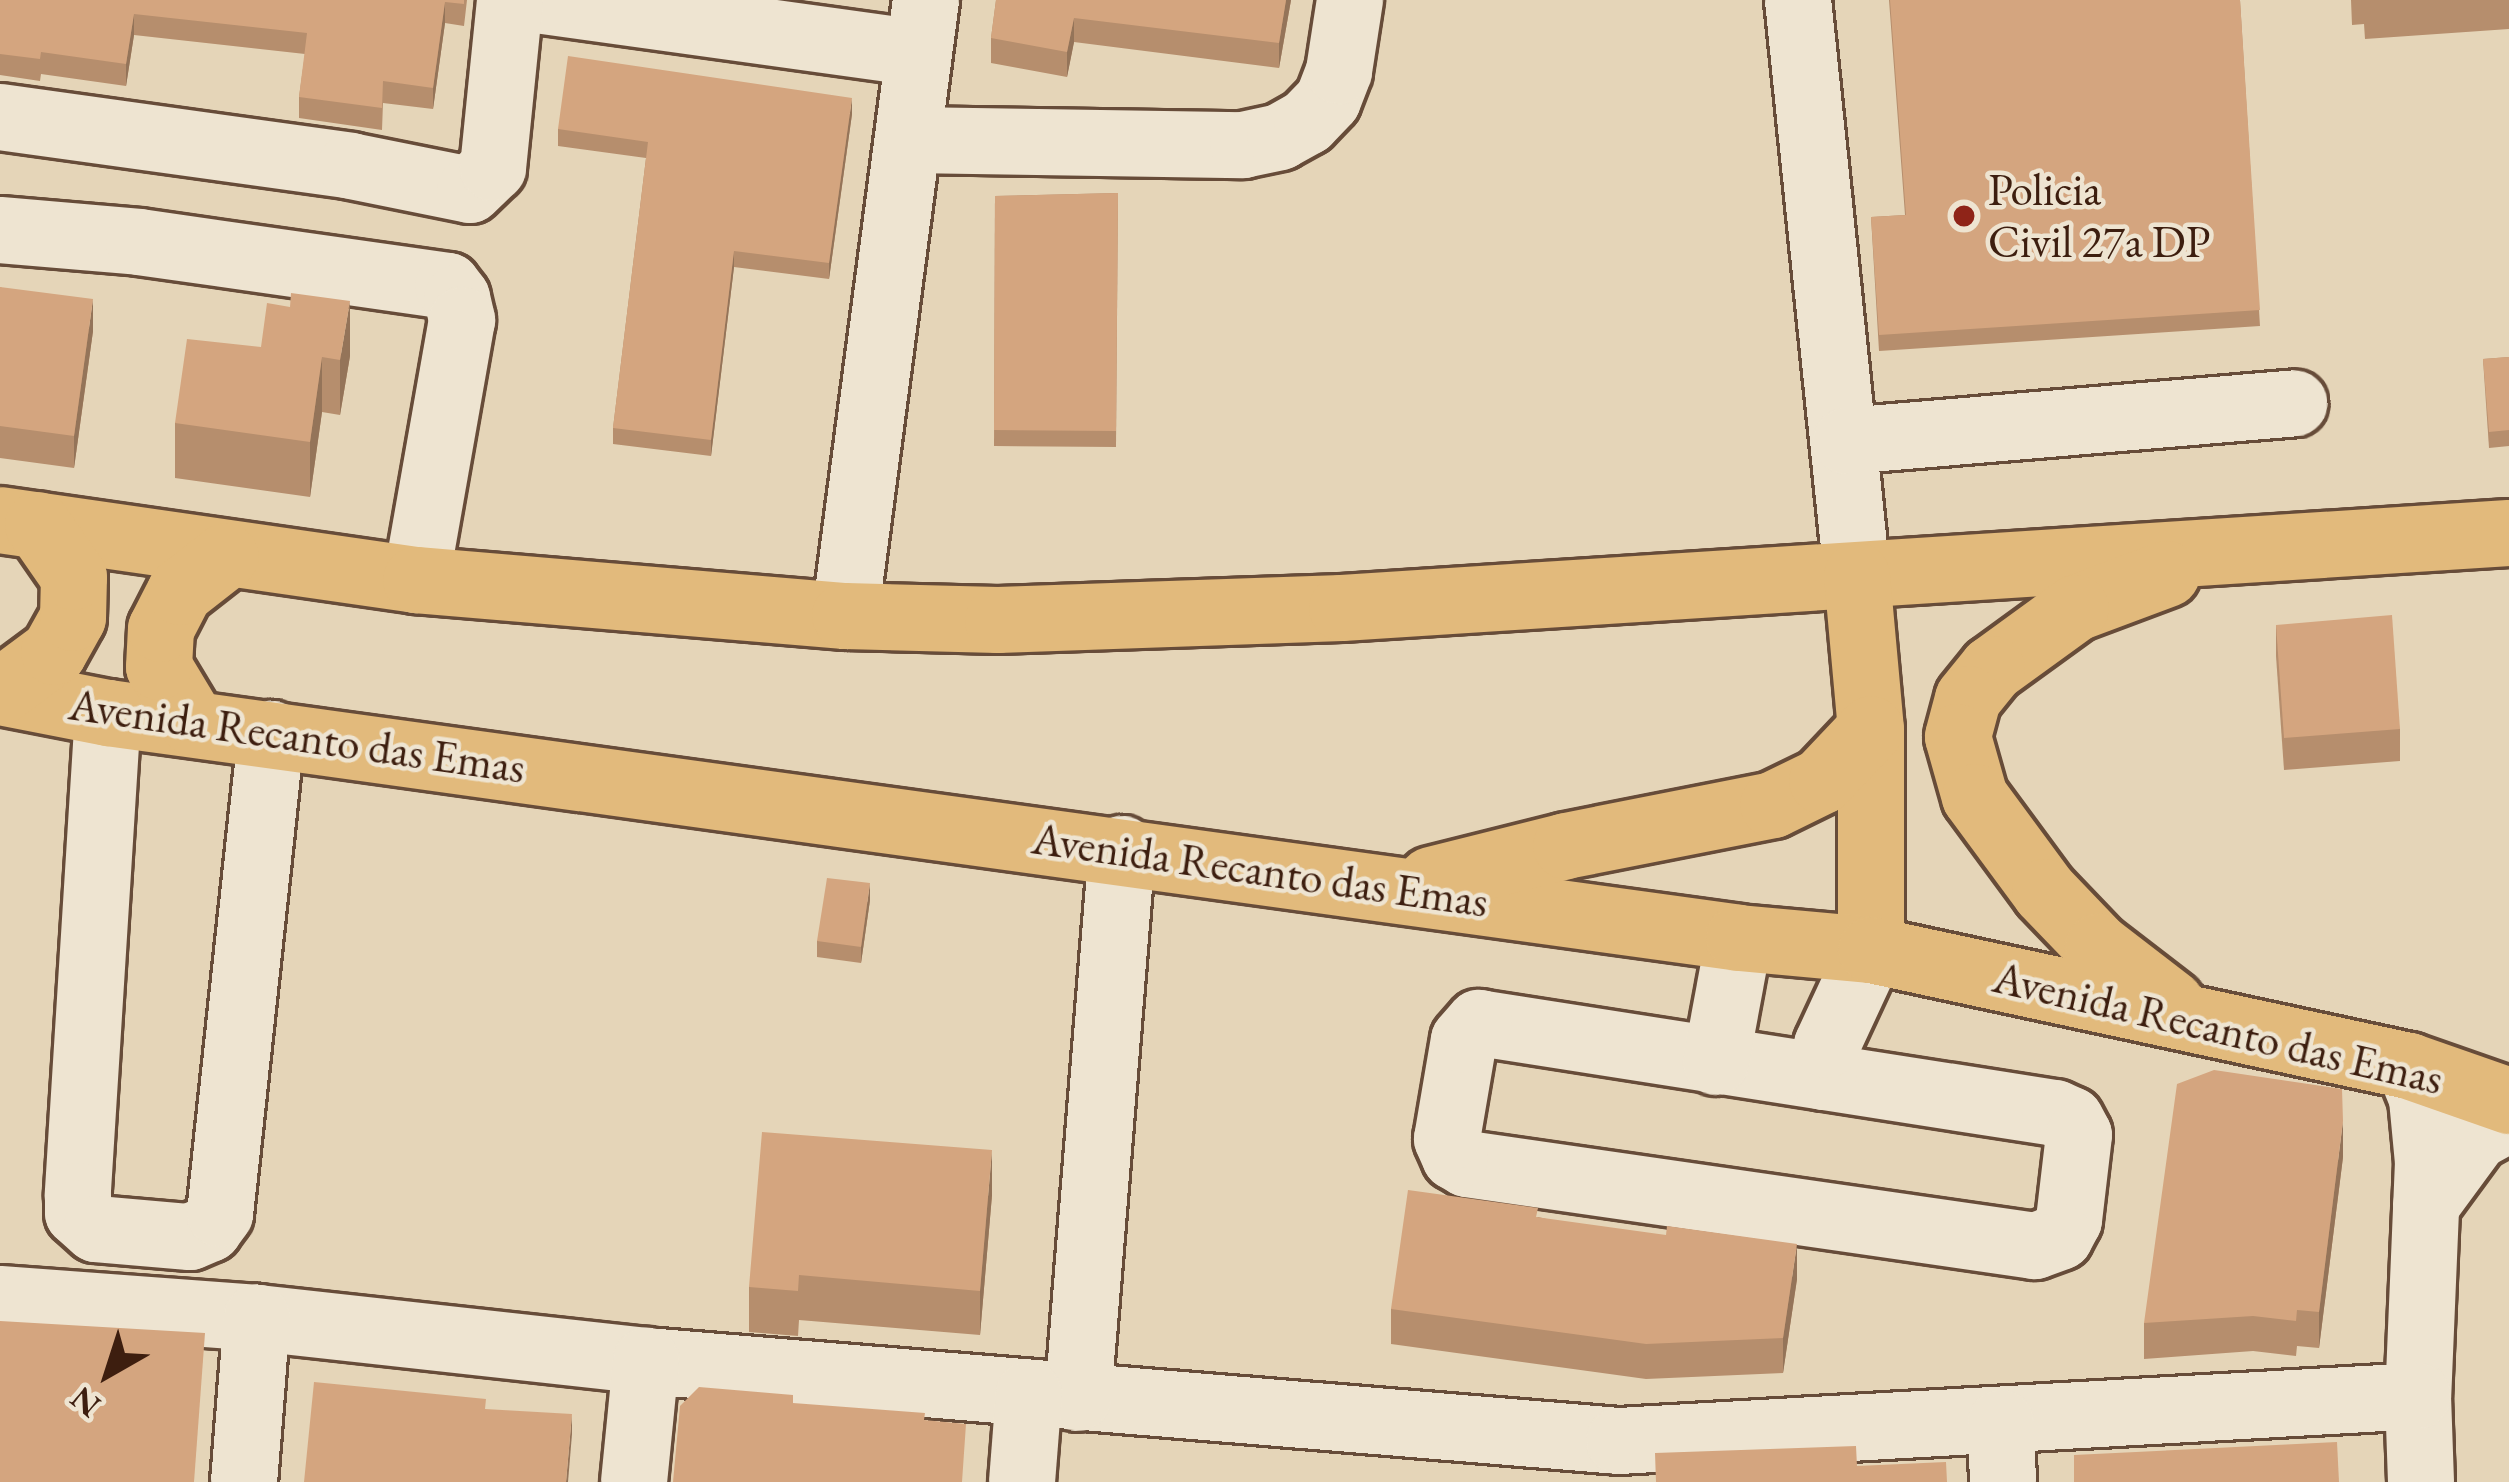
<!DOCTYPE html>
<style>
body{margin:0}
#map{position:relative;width:2509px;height:1482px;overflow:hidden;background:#e5d5b8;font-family:"EB Garamond",serif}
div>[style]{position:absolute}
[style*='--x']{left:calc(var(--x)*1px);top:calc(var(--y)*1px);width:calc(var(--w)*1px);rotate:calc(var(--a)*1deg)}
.roads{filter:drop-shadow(3px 0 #674c39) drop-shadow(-3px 0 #674c39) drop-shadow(0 3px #674c39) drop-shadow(0 -3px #674c39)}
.minor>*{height:66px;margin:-33px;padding:0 33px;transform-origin:33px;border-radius:33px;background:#eee4d1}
.major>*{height:66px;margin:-33px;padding:0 33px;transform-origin:33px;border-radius:33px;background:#e2ba7c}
.wall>*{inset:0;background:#b68e6d}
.shaded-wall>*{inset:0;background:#947459}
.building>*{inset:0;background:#d4a57f}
.dots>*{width:33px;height:33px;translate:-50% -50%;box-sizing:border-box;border:6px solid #eee4d1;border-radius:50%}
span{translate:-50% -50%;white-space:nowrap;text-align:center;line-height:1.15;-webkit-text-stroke:9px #eee4d1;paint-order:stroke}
.poi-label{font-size:45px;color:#3d1e0f}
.left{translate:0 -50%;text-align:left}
.street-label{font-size:45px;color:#3d1e0f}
.north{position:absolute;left:48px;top:1314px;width:120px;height:120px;-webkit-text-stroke:9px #eee4d1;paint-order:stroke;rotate:219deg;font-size:33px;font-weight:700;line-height:48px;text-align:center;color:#3d1e0f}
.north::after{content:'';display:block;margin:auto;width:42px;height:54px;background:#3d1e0f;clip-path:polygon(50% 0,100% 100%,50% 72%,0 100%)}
</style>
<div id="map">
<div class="roads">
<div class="minor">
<div style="--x:537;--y:0;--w:385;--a:7.9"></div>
<div style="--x:1798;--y:0;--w:579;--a:84.15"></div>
<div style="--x:0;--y:117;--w:354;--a:7.9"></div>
<div style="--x:351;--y:166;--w:121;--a:11.4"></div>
<div style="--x:470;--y:190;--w:32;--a:-44"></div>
<div style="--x:493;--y:168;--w:169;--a:-84.2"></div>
<div style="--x:910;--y:140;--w:333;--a:0.9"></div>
<div style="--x:1243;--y:145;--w:38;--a:-12"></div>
<div style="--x:1280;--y:137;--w:31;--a:-29"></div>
<div style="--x:1307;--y:122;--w:30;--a:-46"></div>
<div style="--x:1328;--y:100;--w:31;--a:-69"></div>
<div style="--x:1339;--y:71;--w:72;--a:-81.2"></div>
<div style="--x:0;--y:230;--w:140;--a:4.9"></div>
<div style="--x:139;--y:242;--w:312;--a:8.1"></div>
<div style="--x:448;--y:286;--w:15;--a:53"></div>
<div style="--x:457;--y:298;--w:23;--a:77"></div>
<div style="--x:462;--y:320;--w:264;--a:100"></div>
<div style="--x:1846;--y:441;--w:450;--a:-4.8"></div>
<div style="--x:845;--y:616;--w:621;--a:-82.51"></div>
<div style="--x:108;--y:713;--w:484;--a:93.6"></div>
<div style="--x:78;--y:1196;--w:17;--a:90"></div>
<div style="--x:78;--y:1213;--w:24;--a:42"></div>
<div style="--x:96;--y:1229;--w:94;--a:4.9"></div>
<div style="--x:190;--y:1237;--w:21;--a:-23"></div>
<div style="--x:209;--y:1229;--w:19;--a:-54"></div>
<div style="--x:220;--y:1214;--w:483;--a:-83.9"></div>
<div style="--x:1479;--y:1023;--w:583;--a:8.88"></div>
<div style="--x:2055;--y:1113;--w:17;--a:24"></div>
<div style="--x:2071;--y:1120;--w:17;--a:62"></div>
<div style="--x:2079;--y:1135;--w:86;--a:96.7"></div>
<div style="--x:2069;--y:1220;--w:19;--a:118"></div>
<div style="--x:2060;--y:1237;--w:27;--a:160"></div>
<div style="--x:2035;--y:1246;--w:574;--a:-171.79"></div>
<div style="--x:1467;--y:1164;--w:14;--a:-150"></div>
<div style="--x:1455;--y:1157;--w:20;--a:-114"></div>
<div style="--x:1447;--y:1139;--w:100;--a:-80.3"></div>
<div style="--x:1464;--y:1040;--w:23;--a:-49"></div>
<div style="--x:1716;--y:1062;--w:126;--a:-79.5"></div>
<div style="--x:2409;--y:1066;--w:35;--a:68"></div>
<div style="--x:2422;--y:1099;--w:63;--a:84.6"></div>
<div style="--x:2428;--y:1162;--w:234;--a:92.4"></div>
<div style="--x:2418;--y:1396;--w:86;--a:88"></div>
<div style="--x:1823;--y:1077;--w:32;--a:-83"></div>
<div style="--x:1827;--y:1045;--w:105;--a:-65.1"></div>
<div style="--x:2426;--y:1205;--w:84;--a:-53.7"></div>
<div style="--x:2476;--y:1137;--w:38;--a:-29"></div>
<div style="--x:0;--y:1299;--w:258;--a:4.2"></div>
<div style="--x:257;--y:1318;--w:391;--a:6.3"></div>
<div style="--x:646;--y:1361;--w:976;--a:4.7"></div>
<div style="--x:1619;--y:1441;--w:800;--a:-3.22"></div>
<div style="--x:1078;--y:1398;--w:551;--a:-85.42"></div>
<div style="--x:2001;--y:1423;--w:59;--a:88.1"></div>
<div style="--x:244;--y:1482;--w:165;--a:-85.5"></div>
<div style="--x:634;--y:1482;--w:122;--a:-84.3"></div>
<div style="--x:1022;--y:1482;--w:88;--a:-85.5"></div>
</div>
<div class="major">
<div style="--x:0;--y:520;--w:420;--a:8.2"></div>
<div style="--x:416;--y:580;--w:431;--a:4.8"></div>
<div style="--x:845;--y:616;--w:153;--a:1.5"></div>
<div style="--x:998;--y:620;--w:344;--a:-2"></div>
<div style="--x:1342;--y:608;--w:1169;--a:-3.68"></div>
<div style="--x:2167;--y:574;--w:97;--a:159.5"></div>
<div style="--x:2076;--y:608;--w:104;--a:144"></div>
<div style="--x:1992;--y:669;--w:38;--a:129"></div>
<div style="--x:1968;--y:699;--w:39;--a:105"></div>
<div style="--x:1958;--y:737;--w:62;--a:74.2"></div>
<div style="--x:1975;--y:797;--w:118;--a:53.6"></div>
<div style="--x:2045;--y:892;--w:76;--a:46.1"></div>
<div style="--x:2098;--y:947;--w:93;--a:37.6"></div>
<div style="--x:1857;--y:576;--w:154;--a:84.8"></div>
<div style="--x:1871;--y:729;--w:221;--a:90"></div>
<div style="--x:0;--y:692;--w:110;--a:11"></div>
<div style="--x:108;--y:713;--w:1646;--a:7.85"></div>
<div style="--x:1739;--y:938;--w:133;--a:5.2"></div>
<div style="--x:1871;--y:950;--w:550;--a:12.17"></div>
<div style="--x:2409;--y:1066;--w:106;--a:19.3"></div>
<div style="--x:0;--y:692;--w:67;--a:-36.5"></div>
<div style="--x:54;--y:652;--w:39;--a:-61"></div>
<div style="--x:73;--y:618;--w:41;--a:-88.6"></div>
<div style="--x:74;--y:577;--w:63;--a:-124.7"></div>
<div style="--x:192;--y:722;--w:64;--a:-121"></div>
<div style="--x:159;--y:667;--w:38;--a:-87"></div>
<div style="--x:161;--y:629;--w:42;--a:-62.8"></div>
<div style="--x:180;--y:592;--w:58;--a:-38"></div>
<div style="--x:1431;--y:880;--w:139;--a:-14.1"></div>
<div style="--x:1566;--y:846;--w:211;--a:-11.2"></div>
<div style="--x:1773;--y:805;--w:55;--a:-26.1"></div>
<div style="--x:1822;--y:781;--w:71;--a:-46.7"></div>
</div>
</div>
<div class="wall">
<div style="clip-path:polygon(0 0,467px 0,464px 26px,445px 23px,433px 109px,383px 103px,382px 130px,299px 118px,299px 97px,305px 54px,134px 35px,126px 86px,41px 74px,40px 81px,0 75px)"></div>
<div style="clip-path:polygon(996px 0,1291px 0,1279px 68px,1074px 42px,1067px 77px,991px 63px,991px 38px)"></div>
<div style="clip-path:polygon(1889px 0,2240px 0,2260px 326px,1879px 351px,1871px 217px,1905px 215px)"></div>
<div style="clip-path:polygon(2351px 0,2509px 0,2509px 29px,2365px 39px,2364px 24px,2352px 25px)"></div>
<div style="clip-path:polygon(852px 114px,829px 279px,734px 267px,711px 456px,613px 444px,613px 428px,646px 158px,558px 146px,558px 129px)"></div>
<div style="clip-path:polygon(1118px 193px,1116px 447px,994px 446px,995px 196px)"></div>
<div style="clip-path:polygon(0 287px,93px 331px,74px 468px,0 458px)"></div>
<div style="clip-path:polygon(261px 347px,350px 356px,340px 415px,322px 412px,310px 497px,175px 478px,175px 423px)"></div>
<div style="clip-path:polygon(2509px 357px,2509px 446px,2489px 448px,2483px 359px)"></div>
<div style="clip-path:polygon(2276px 625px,2400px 729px,2400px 761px,2284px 770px,2276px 656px)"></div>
<div style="clip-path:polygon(870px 900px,861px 963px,817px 957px,817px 941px)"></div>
<div style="clip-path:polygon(2343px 1157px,2319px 1348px,2297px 1346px,2296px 1356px,2253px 1351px,2144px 1359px,2144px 1323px)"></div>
<div style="clip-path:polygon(992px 1195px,980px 1335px,799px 1320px,798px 1336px,749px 1332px,749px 1287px)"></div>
<div style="clip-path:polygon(1538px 1217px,1797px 1279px,1783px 1373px,1646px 1379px,1391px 1344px,1391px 1309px)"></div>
</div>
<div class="shaded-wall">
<div style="clip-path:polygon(1286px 0,1291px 0,1279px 68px,1279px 43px)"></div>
<div style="clip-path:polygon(445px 2px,445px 23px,433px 109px,433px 88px)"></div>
<div style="clip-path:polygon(134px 14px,134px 35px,126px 86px,126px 64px)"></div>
<div style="clip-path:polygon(1074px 18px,1074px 42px,1067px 77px,1067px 52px)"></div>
<div style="clip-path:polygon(852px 98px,852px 114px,829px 279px,829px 263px)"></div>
<div style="clip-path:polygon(734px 251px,734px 267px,711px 456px,711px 440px)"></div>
<div style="clip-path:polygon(93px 299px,93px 331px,74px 468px,74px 436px)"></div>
<div style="clip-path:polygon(350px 301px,350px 356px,340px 415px,340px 360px)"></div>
<div style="clip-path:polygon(322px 357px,322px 412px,310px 497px,310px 442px)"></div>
<div style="clip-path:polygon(870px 883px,870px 900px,861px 963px,861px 947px)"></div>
<div style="clip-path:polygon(2343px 1121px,2343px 1157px,2319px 1348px,2319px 1312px)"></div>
<div style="clip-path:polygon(992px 1150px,992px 1195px,980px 1335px,980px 1291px)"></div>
<div style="clip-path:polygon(1797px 1244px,1797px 1279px,1783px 1373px,1783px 1338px)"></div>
<div style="clip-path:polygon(572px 1414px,572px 1434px,568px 1482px,566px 1482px)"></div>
</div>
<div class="building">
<div style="clip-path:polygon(0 0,464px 0,464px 4px,445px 2px,433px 88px,383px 81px,382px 108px,299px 97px,307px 33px,134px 14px,126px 64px,41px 52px,40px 59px,0 54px)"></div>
<div style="clip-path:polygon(996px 0,1286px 0,1279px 43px,1074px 18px,1067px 52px,991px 38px)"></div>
<div style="clip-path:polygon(1890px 0,2240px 0,2260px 310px,1879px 335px,1871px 217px,1906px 215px)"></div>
<div style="clip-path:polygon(568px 56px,852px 98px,829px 263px,734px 251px,711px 440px,613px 428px,648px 142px,558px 129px)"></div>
<div style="clip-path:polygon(1118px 193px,1116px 431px,994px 430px,995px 196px)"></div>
<div style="clip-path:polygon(0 287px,93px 299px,74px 436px,0 426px)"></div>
<div style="clip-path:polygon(291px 293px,350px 301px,340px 360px,322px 357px,310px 442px,175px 423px,187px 339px,261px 347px,267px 303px,290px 307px)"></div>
<div style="clip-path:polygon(2509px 357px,2509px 430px,2489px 432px,2483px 359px)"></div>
<div style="clip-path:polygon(2392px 615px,2400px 729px,2284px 738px,2276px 625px)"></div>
<div style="clip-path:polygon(827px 878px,870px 883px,861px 947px,817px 941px)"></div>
<div style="clip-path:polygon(2214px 1070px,2342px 1089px,2343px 1121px,2319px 1312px,2297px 1310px,2296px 1321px,2253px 1316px,2144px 1323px,2177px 1084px)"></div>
<div style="clip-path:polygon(762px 1132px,992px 1150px,980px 1291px,799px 1275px,798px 1291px,749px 1287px)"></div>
<div style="clip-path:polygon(1408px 1190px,1538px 1208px,1536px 1217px,1666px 1235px,1667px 1226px,1797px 1244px,1783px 1338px,1646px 1344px,1391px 1309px)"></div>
<div style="clip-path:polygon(0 1321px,205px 1333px,194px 1482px,0 1482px)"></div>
<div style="clip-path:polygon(314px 1382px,486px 1399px,485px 1409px,572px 1414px,566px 1482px,304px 1482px)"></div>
<div style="clip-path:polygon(699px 1387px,793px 1395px,793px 1403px,925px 1413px,924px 1420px,966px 1424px,962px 1482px,673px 1482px,680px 1406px)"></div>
<div style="clip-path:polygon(2337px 1442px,2339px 1482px,2074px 1482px,2074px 1455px)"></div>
<div style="clip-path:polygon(1856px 1446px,1857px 1466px,1946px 1462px,1947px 1482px,1656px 1482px,1655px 1453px)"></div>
</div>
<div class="dots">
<div style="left:1964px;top:216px;background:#8f2418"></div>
</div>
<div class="poi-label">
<span class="left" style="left:1988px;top:216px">Policia<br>Civil 27a DP</span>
</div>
<div class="street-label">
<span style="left:297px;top:736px;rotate:8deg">Avenida Recanto das Emas</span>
<span style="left:1260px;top:870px;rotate:8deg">Avenida Recanto das Emas</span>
<span style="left:2218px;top:1028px;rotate:13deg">Avenida Recanto das Emas</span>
</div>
<div class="north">N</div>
</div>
